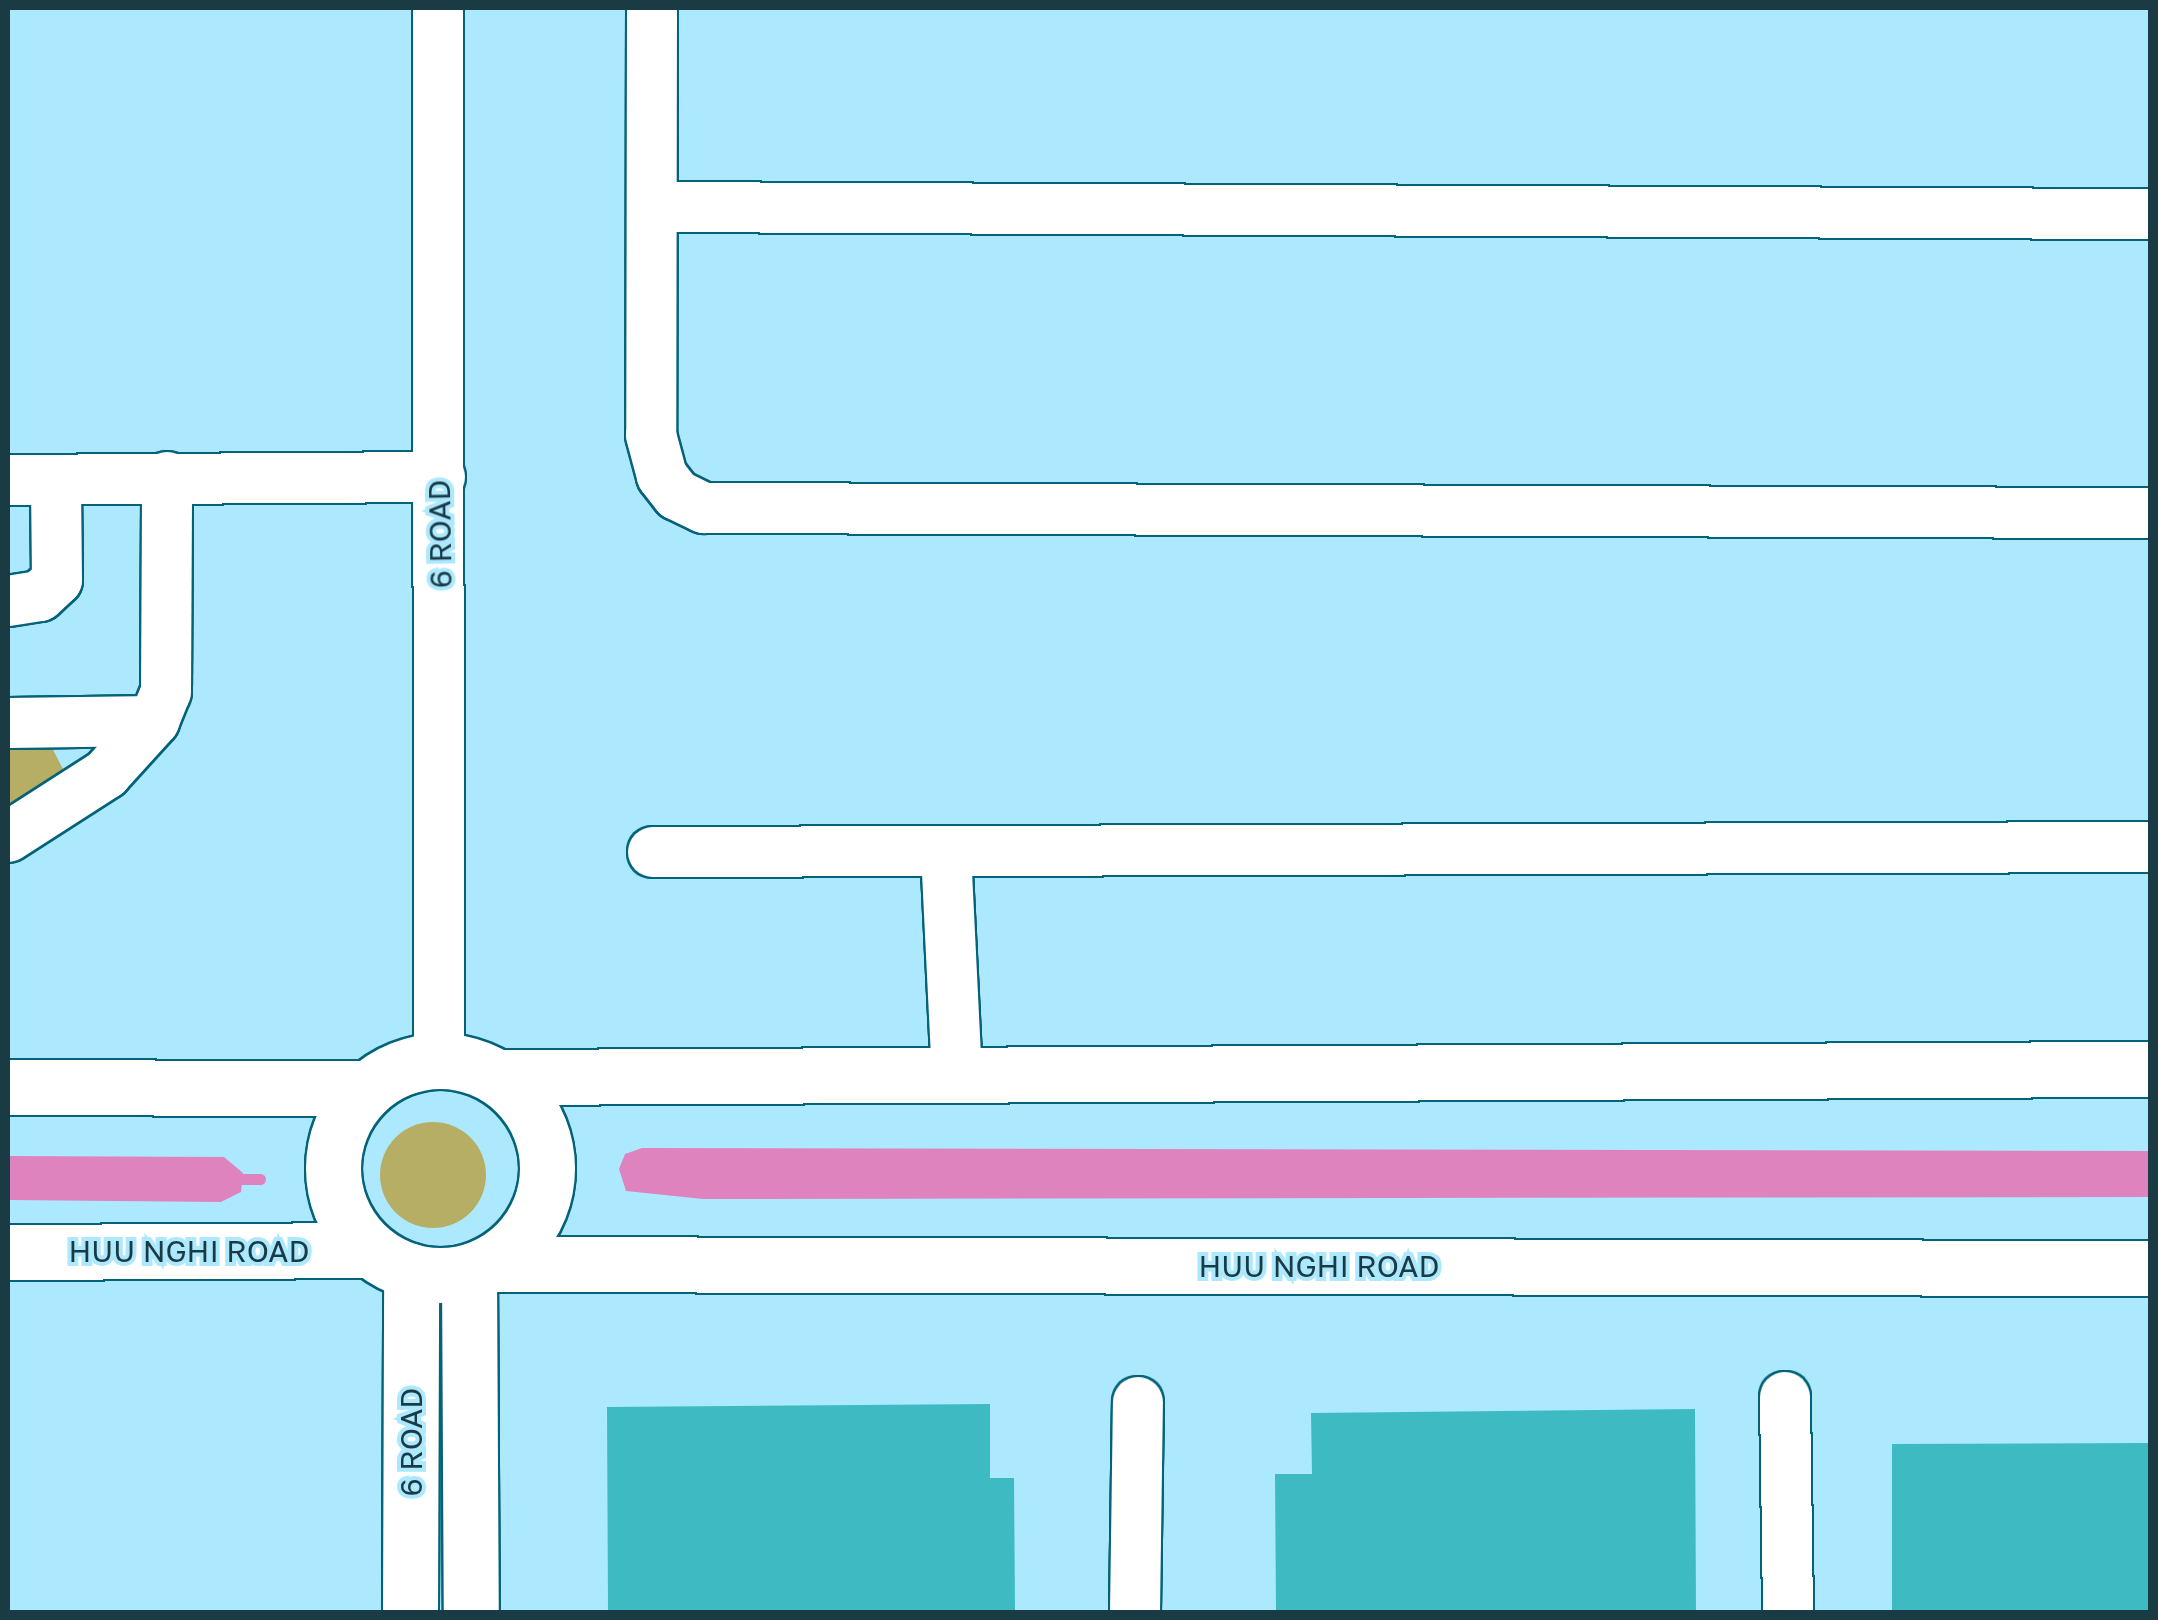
<!DOCTYPE html>
<style>
body{margin:0}
#map{position:relative;width:2158px;height:1620px;overflow:hidden;background:#ade9fe;font-family:"Golos Text",sans-serif}
div>[style]{position:absolute}
[style*='--x']{left:calc(var(--x)*1px);top:calc(var(--y)*1px);width:calc(var(--w)*1px);rotate:calc(var(--a)*1deg)}
.green>*{inset:0;background:#b7ae66}
.round{border-radius:50%}
.water>*{inset:0;background:#df83be}
.stream>*{height:11px;margin:-5.5px;padding:0 5.5px;transform-origin:5.5px;border-radius:5.5px;background:#df83be}
.building>*{inset:0;background:#3ebac2}
.roads{filter:drop-shadow(2px 0 #046279) drop-shadow(-2px 0 #046279) drop-shadow(0 2px #046279) drop-shadow(0 -2px #046279)}
.minor>*{height:50px;margin:-25px;padding:0 25px;transform-origin:25px;border-radius:25px;background:#fff}
.major>*{height:55px;margin:-27.5px;padding:0 27.5px;transform-origin:27.5px;border-radius:27.5px;background:#fff}
.major>.ring{margin:-27.5px;padding:0;box-sizing:content-box;background:none;border:55px solid #fff;border-radius:50%}
span{translate:-50% -50%;white-space:nowrap;text-align:center;line-height:1.15;-webkit-text-stroke:8px #ade9fe;paint-order:stroke}
.street-label{font-size:30px;color:#1a3a44}
.frame{position:absolute;inset:0;border:10px solid #1a3a44;pointer-events:none}
</style>
<div id="map">
<div class="green">
<div style="clip-path:polygon(8px 739px,50px 744px,63px 769px,58px 782px,8px 822px)"></div>
<div class="round" style="left:380px;top:1122px;width:106px;height:106px"></div>
</div>
<div class="water">
<div style="clip-path:polygon(642px 1148px,2150px 1151px,2150px 1197px,703px 1199px,626px 1191px,619px 1169px,625px 1154px)"></div>
<div style="clip-path:polygon(8px 1156px,224px 1157px,243px 1173px,241px 1192px,221px 1202px,8px 1200px)"></div>
</div>
<div class="stream">
<div style="--x:232;--y:1179;--w:28;--a:0"></div>
</div>
<div class="building">
<div style="clip-path:polygon(990px 1404px,990px 1478px,1014px 1478px,1015px 1612px,608px 1612px,607px 1407px)"></div>
<div style="clip-path:polygon(1695px 1409px,1696px 1612px,1276px 1612px,1275px 1474px,1312px 1474px,1311px 1413px)"></div>
<div style="clip-path:polygon(2150px 1443px,2150px 1612px,1892px 1612px,1892px 1444px)"></div>
</div>
<div class="roads">
<div class="minor">
<div style="--x:438;--y:8;--w:1053;--a:89.95"></div>
<div style="--x:652;--y:8;--w:427;--a:90.1"></div>
<div style="--x:651;--y:435;--w:42;--a:75"></div>
<div style="--x:662;--y:476;--w:24;--a:52"></div>
<div style="--x:677;--y:495;--w:30;--a:26"></div>
<div style="--x:704;--y:508;--w:1446;--a:0.2"></div>
<div style="--x:652;--y:207;--w:1498;--a:0.27"></div>
<div style="--x:8;--y:480;--w:432;--a:-0.4"></div>
<div style="--x:8;--y:601;--w:32;--a:-9"></div>
<div style="--x:40;--y:596;--w:23;--a:-43"></div>
<div style="--x:57;--y:580;--w:100;--a:-90.6"></div>
<div style="--x:8;--y:723;--w:146;--a:-0.8"></div>
<div style="--x:8;--y:837;--w:117;--a:-32.7"></div>
<div style="--x:106;--y:774;--w:72;--a:-47.8"></div>
<div style="--x:154;--y:721;--w:31;--a:-68"></div>
<div style="--x:166;--y:692;--w:215;--a:-89.7"></div>
<div style="--x:653;--y:852;--w:1497;--a:-0.19"></div>
<div style="--x:946;--y:852;--w:221;--a:87.2"></div>
<div style="--x:1785;--y:1397;--w:215;--a:89.2"></div>
<div style="--x:1135;--y:1612;--w:210;--a:-89.2"></div>
</div>
<div class="major">
<div class="ring" style="left:333px;top:1061px;width:159px;height:159px"></div>
<div style="--x:498;--y:1077;--w:1652;--a:-0.28"></div>
<div style="--x:8;--y:1087;--w:360;--a:0.2"></div>
<div style="--x:8;--y:1252;--w:362;--a:-0.3"></div>
<div style="--x:488;--y:1264;--w:1662;--a:0.14"></div>
<div style="--x:469;--y:1272;--w:340;--a:89.7"></div>
<div style="--x:410;--y:1612;--w:341;--a:-89.8"></div>
</div>
</div>
<div class="street-label">
<span style="left:440px;top:534px;rotate:-91deg">6 ROAD</span>
<span style="left:189px;top:1251px">HUU NGHI ROAD</span>
<span style="left:1319px;top:1266px">HUU NGHI ROAD</span>
<span style="left:411px;top:1442px;rotate:-90deg">6 ROAD</span>
</div>
<div class="frame"></div>
</div>
